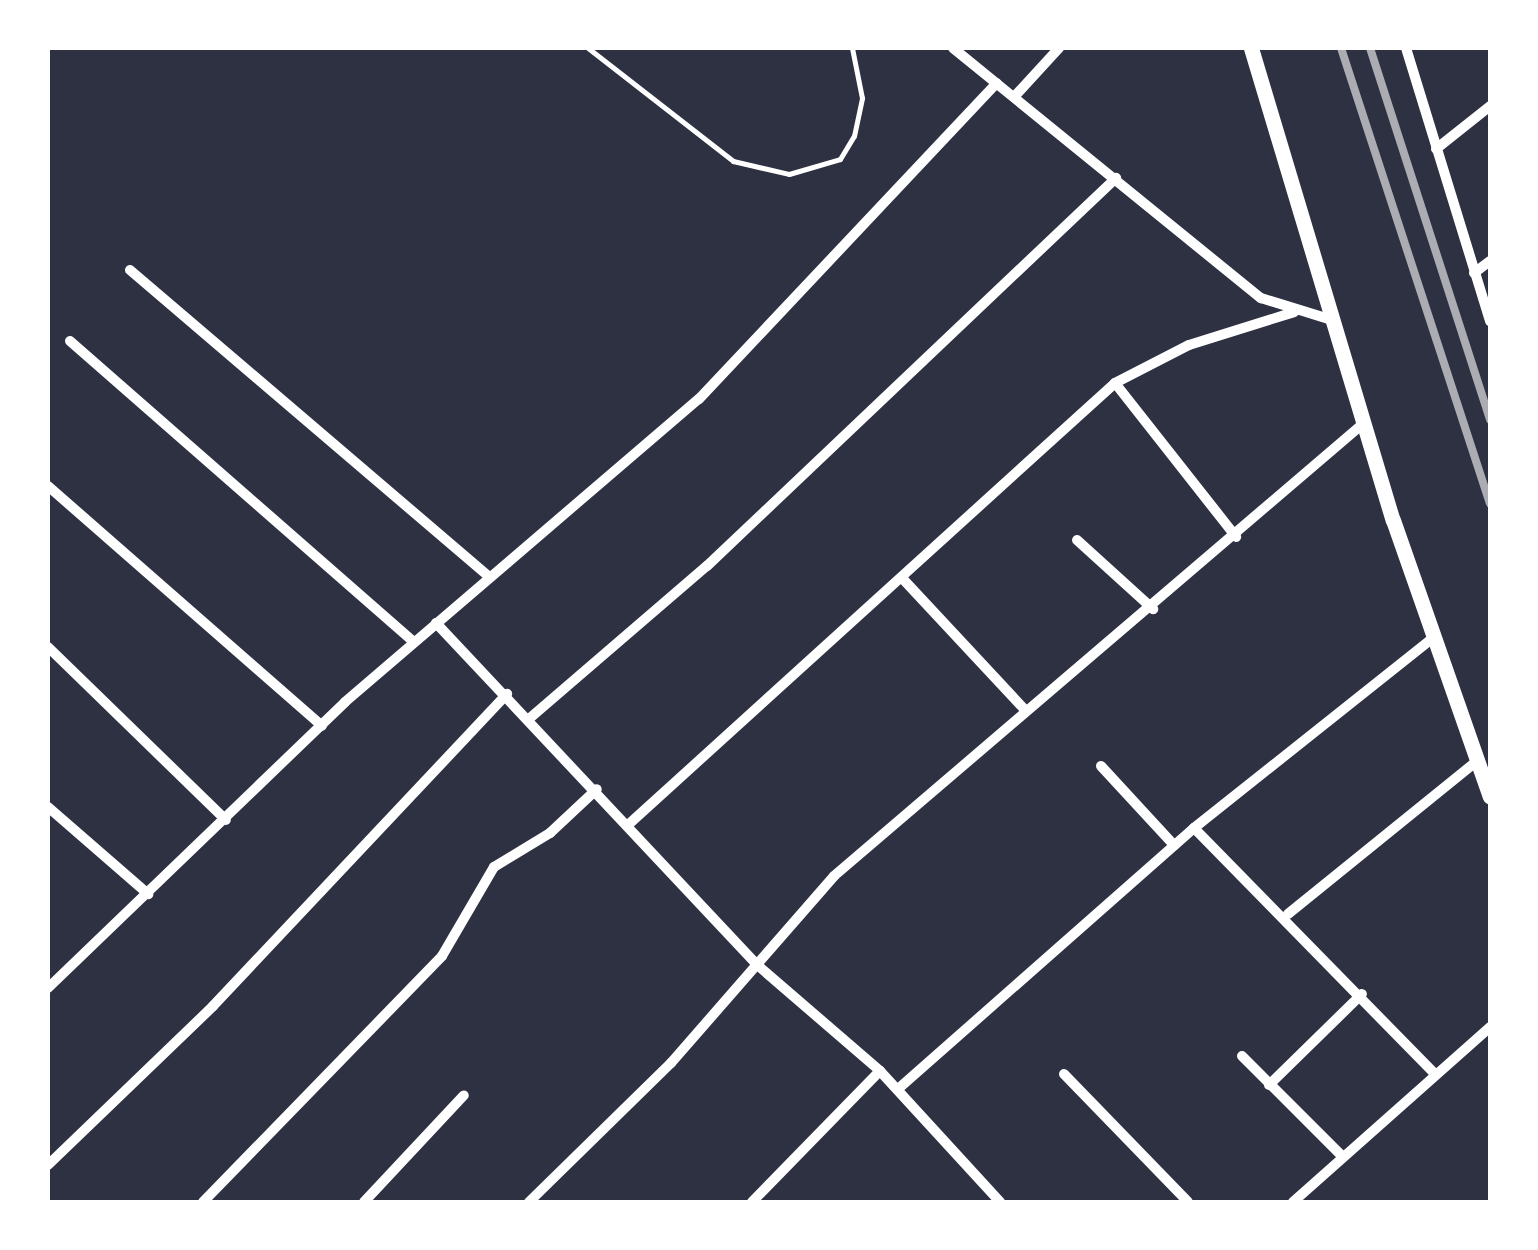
<!DOCTYPE html>
<style>
body{margin:0}
#map{position:relative;width:1538px;height:1250px;overflow:hidden;background:#2d3142;font-family:"DM Sans",sans-serif}
div>[style]{position:absolute}
[style*='--x']{left:calc(var(--x)*1px);top:calc(var(--y)*1px);width:calc(var(--w)*1px);rotate:calc(var(--a)*1deg)}
.path>*{height:5px;margin:-2.5px;padding:0 2.5px;transform-origin:2.5px;border-radius:2.5px;background:#fff}
.minor>*{height:10px;margin:-5px;padding:0 5px;transform-origin:5px;border-radius:5px;background:#fff}
.tertiary>*{height:15px;margin:-7.5px;padding:0 7.5px;transform-origin:7.5px;border-radius:7.5px;background:#fff}
.rail>*{height:8px;margin:-4px;padding:0 4px;transform-origin:4px;border-radius:4px;background:#abadb3}
span{translate:-50% -50%;white-space:nowrap;text-align:center;line-height:1.15;-webkit-text-stroke:10px #fff;paint-order:stroke}
.frame{position:absolute;inset:0;border:50px solid #fff;pointer-events:none}
</style>
<div id="map">
<div class="path">
<div style="--x:588;--y:48;--w:184;--a:37.9"></div>
<div style="--x:733;--y:161;--w:57;--a:13.1"></div>
<div style="--x:789;--y:174;--w:53;--a:-16.4"></div>
<div style="--x:840;--y:159;--w:27;--a:-59"></div>
<div style="--x:854;--y:136;--w:39;--a:-78"></div>
<div style="--x:862;--y:98;--w:51;--a:-101.3"></div>
</div>
<div class="minor">
<div style="--x:953;--y:48;--w:397;--a:39.1"></div>
<div style="--x:1261;--y:298;--w:74;--a:17.2"></div>
<div style="--x:1406;--y:48;--w:286;--a:72.9"></div>
<div style="--x:1014;--y:97;--w:67;--a:-47.4"></div>
<div style="--x:1436;--y:149;--w:69;--a:-38.5"></div>
<div style="--x:130;--y:270;--w:470;--a:40.5"></div>
<div style="--x:1474;--y:273;--w:20;--a:-37"></div>
<div style="--x:70;--y:341;--w:457;--a:41.2"></div>
<div style="--x:1115;--y:383;--w:196;--a:51.8"></div>
<div style="--x:48;--y:486;--w:364;--a:41.2"></div>
<div style="--x:1077;--y:540;--w:103;--a:42.2"></div>
<div style="--x:902;--y:578;--w:182;--a:47"></div>
<div style="--x:436;--y:623;--w:466;--a:46.8"></div>
<div style="--x:755;--y:963;--w:165;--a:40.8"></div>
<div style="--x:880;--y:1071;--w:178;--a:47.5"></div>
<div style="--x:48;--y:647;--w:248;--a:44.2"></div>
<div style="--x:530;--y:718;--w:233;--a:-40.7"></div>
<div style="--x:707;--y:566;--w:564;--a:-43.49"></div>
<div style="--x:1101;--y:766;--w:108;--a:47.3"></div>
<div style="--x:48;--y:807;--w:133;--a:41"></div>
<div style="--x:629;--y:824;--w:656;--a:-42.22"></div>
<div style="--x:1115;--y:383;--w:83;--a:-27.2"></div>
<div style="--x:1189;--y:345;--w:110;--a:-17.4"></div>
<div style="--x:1194;--y:828;--w:342;--a:45.6"></div>
<div style="--x:1288;--y:914;--w:245;--a:-39"></div>
<div style="--x:48;--y:988;--w:412;--a:-43.9"></div>
<div style="--x:345;--y:702;--w:466;--a:-40.6"></div>
<div style="--x:699;--y:399;--w:434;--a:-46.7"></div>
<div style="--x:1242;--y:1056;--w:143;--a:45"></div>
<div style="--x:1064;--y:1074;--w:178;--a:45.9"></div>
<div style="--x:1269;--y:1085;--w:130;--a:-44.4"></div>
<div style="--x:898;--y:1089;--w:395;--a:-41.4"></div>
<div style="--x:1194;--y:828;--w:305;--a:-38.5"></div>
<div style="--x:48;--y:1165;--w:229;--a:-43.9"></div>
<div style="--x:213;--y:1006;--w:429;--a:-46.7"></div>
<div style="--x:203;--y:1202;--w:343;--a:-45.8"></div>
<div style="--x:442;--y:956;--w:103;--a:-59.7"></div>
<div style="--x:494;--y:867;--w:66;--a:-31.3"></div>
<div style="--x:550;--y:833;--w:64;--a:-43.1"></div>
<div style="--x:364;--y:1202;--w:146;--a:-46.9"></div>
<div style="--x:529;--y:1202;--w:199;--a:-44.4"></div>
<div style="--x:671;--y:1063;--w:248;--a:-48.9"></div>
<div style="--x:834;--y:876;--w:699;--a:-40.53"></div>
<div style="--x:752;--y:1202;--w:183;--a:-45.7"></div>
<div style="--x:1293;--y:1202;--w:264;--a:-41.6"></div>
</div>
<div class="tertiary">
<div style="--x:1251;--y:48;--w:493;--a:73.3"></div>
<div style="--x:1393;--y:520;--w:293;--a:70.7"></div>
</div>
<div class="rail">
<div style="--x:1341;--y:48;--w:479;--a:71.9"></div>
<div style="--x:1370;--y:48;--w:391;--a:72.1"></div>
</div>
<div class="frame"></div>
</div>
